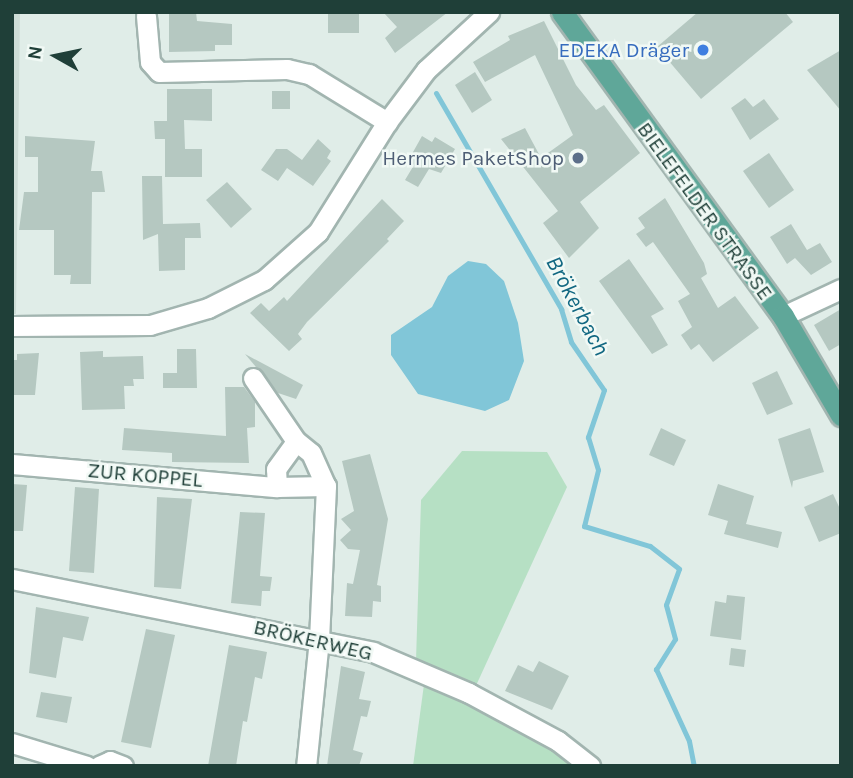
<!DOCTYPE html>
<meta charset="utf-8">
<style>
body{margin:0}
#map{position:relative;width:853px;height:778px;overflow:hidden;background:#e0ede8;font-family:Karla,sans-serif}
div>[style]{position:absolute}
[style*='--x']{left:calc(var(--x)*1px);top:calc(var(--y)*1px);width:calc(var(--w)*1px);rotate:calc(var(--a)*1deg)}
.built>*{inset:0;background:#ceddd7}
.green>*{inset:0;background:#b6e0c4}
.water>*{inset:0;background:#81c6d8}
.stream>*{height:5px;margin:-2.5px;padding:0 2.5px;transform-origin:2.5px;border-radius:2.5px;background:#81c6d8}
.building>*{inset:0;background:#b5c8c1}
.roads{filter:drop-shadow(2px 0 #a2b5b0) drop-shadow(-2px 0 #a2b5b0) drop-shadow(0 2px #a2b5b0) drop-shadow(0 -2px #a2b5b0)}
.minor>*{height:19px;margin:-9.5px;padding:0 9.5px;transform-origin:9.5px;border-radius:9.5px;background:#fff}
.major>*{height:21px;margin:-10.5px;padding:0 10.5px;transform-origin:10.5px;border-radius:10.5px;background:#5fa799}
.dots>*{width:19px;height:19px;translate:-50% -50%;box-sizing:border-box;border:4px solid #f1f9f5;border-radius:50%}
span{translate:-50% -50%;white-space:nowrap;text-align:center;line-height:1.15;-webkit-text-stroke:5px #f1f9f5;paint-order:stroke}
.shop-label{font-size:21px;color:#366cbe}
.right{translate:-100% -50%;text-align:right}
.service-label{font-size:21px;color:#4e5e75}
.street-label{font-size:21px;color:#1f3f38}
.water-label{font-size:23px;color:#126882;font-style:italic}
.frame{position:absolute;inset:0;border:14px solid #1f3f38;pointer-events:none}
.north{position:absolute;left:21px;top:21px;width:70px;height:70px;-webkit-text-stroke:5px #f1f9f5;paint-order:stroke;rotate:279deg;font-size:19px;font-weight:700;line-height:28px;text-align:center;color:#1f3f38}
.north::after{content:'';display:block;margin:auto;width:24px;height:32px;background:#1f3f38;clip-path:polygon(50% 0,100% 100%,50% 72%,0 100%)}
</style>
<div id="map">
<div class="built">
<div style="clip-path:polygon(12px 12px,20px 12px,16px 314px,12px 314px)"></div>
</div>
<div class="green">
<div style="clip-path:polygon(462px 451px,547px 452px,567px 487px,474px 690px,416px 661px,421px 500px)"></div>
<div style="clip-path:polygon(425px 677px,555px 744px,579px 766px,413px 766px)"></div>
</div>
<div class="water">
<div style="clip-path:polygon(468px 261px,486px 264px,504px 281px,518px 323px,524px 361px,509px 400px,485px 411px,418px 394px,391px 355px,391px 335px,432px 307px,448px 276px)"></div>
</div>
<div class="stream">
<div style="--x:436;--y:93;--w:250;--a:59.9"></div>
<div style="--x:561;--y:309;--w:34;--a:73"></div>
<div style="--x:571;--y:342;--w:58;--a:55.5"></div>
<div style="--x:604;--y:390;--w:50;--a:108.8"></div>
<div style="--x:588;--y:437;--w:34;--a:73"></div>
<div style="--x:598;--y:470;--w:58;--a:104"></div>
<div style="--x:584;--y:526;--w:69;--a:16.9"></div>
<div style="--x:650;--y:546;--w:37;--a:38"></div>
<div style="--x:679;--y:569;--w:38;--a:110"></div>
<div style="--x:666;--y:605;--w:35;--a:75"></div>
<div style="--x:675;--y:639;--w:36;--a:122"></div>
<div style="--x:656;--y:669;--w:79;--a:65.4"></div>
<div style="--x:689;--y:741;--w:25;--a:79"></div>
</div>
<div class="building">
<div style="clip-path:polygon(169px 12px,196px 12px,197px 21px,232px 24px,232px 45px,215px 45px,215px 51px,169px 52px)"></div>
<div style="clip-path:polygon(328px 12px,359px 12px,359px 33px,328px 33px)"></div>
<div style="clip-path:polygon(383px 12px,448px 12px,395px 53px,385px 38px,397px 27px)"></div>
<div style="clip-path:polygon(698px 12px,785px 12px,793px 22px,701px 99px,657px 47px)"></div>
<div style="clip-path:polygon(544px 21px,576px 85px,596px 110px,604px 105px,640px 153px,580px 202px,599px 228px,569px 258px,543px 223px,558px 211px,501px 139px,525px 128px,541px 158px,573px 135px,535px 55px,485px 82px,473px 62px,510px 40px,508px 36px)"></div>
<div style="clip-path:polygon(841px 50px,841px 111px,807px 70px)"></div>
<div style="clip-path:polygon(475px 72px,492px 100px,472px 113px,455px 85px)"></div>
<div style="clip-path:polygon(167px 89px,212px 89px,212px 121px,184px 120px,185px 149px,202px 149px,202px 177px,165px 177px,165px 139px,155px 139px,154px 121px,167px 121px)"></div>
<div style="clip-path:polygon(272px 91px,290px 91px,290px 109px,272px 109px)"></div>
<div style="clip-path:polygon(745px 98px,753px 107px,764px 99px,779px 119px,750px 140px,731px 108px)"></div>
<div style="clip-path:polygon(25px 136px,95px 141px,91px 171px,102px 171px,105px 192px,92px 192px,91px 284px,70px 284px,71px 275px,54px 275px,54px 230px,19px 230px,24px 192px,38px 192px,38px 157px,25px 157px)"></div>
<div style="clip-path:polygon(422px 136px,432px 142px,435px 137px,455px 149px,441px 173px,429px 169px,418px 187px,405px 180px,414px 165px,408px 161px)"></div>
<div style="clip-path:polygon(318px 139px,331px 151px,327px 158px,331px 161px,313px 186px,287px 168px,278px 181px,261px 170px,276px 149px,287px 149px,302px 160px)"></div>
<div style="clip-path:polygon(769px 153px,794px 190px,769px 208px,743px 171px)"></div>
<div style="clip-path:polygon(142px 176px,162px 176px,163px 224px,200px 223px,201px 238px,185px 238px,185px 270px,159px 271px,158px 234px,143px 240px)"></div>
<div style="clip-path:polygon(227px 182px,252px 209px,231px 228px,206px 200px)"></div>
<div style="clip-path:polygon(665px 198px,704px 263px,707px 274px,701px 278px,718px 308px,735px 296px,759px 328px,713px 362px,699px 344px,691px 350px,681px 335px,692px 327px,678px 301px,690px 294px,653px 242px,646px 247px,636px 234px,645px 228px,638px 218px)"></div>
<div style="clip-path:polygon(382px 199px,404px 221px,387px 239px,389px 241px,307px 322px,298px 334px,302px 339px,289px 351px,250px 313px,261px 303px,269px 311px,284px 297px,287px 301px)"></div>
<div style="clip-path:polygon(791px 224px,807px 250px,820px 243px,832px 262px,811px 275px,795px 258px,787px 264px,770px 237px)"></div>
<div style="clip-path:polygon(629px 259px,664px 309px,651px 316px,668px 345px,652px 354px,599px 281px)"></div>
<div style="clip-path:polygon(841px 309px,841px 344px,829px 351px,814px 325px)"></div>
<div style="clip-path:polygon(177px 349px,196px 349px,197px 388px,163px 388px,163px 373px,177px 373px)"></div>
<div style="clip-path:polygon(103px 351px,103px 357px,143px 356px,144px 379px,133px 379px,134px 386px,124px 386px,125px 409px,82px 410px,80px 352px)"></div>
<div style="clip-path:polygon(39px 353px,35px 395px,12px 395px,12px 360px,17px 360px,17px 354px)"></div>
<div style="clip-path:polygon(245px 354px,303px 385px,296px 399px,278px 393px)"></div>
<div style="clip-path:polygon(777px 371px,793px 404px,767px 415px,752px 383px)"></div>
<div style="clip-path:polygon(225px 387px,244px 387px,255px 402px,255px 427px,247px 428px,249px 463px,172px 462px,172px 453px,122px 450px,124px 428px,226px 436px)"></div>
<div style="clip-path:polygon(661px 428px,686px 440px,674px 466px,649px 455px)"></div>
<div style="clip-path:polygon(810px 428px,824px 472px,793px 481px,792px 488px,778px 439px)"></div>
<div style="clip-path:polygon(370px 454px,388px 519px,377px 585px,381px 586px,381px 602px,373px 601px,372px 617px,345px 616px,347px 583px,353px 584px,360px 550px,348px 549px,340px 540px,351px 530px,341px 519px,354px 511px,342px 461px)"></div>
<div style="clip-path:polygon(12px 484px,27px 485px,23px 531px,12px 531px)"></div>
<div style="clip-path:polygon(718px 484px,754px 496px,746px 524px,782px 532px,778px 548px,724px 534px,728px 521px,708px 515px)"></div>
<div style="clip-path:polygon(75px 487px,99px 489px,94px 573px,69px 571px)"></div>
<div style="clip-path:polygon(833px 494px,841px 511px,841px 533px,819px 542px,804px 507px)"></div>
<div style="clip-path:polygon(157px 497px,192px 499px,181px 589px,154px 587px)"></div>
<div style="clip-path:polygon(240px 512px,265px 513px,260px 576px,272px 577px,270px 591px,262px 591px,261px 606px,231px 603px)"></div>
<div style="clip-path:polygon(727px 595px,745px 597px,741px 640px,710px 636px,715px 601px,726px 603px)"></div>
<div style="clip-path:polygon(36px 607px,89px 617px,83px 641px,63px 637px,56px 678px,29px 673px)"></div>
<div style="clip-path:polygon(146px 629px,175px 635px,151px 748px,121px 742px)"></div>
<div style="clip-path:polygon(229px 645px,267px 652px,262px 679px,255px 677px,247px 722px,243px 721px,236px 766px,208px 766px)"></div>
<div style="clip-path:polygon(731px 648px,746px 650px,744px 667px,729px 665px)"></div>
<div style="clip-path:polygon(539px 661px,569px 676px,552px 710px,505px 691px,518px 665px,533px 672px)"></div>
<div style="clip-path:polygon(341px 666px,365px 672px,359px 699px,371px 701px,367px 717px,361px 716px,353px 750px,363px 753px,359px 766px,327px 766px)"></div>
<div style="clip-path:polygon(41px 692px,72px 697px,67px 723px,36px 717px)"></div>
</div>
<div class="roads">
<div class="minor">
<div style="--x:146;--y:16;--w:46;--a:85"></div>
<div style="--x:150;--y:62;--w:13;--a:48"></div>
<div style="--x:159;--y:72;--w:128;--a:-1.3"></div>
<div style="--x:287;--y:69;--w:23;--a:13"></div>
<div style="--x:309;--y:74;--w:92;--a:31.6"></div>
<div style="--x:783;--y:316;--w:64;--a:-25"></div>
<div style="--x:12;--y:326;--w:138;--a:-0.4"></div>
<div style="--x:150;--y:325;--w:60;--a:-16.3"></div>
<div style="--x:208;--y:308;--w:63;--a:-26.6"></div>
<div style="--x:264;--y:280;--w:72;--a:-41.6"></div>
<div style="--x:318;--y:232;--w:130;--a:-57.9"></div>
<div style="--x:387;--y:122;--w:65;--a:-53.1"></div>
<div style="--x:426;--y:70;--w:86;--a:-42.6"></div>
<div style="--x:253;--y:378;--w:76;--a:55.7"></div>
<div style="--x:296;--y:441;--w:19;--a:39"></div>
<div style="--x:311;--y:453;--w:36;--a:66"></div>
<div style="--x:326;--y:486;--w:153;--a:92.6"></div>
<div style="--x:319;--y:639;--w:128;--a:95.8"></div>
<div style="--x:12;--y:464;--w:266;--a:5"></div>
<div style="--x:277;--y:487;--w:49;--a:-1.2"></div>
<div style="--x:277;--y:487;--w:18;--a:-93"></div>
<div style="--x:276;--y:469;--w:34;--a:-54"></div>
<div style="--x:12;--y:579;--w:368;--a:11.4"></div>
<div style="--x:373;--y:652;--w:104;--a:23.1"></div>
<div style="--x:469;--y:693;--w:101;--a:28.3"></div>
<div style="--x:558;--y:741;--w:41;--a:38"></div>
<div style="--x:12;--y:743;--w:78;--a:17"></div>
<div style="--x:99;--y:766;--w:12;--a:-24"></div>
<div style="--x:110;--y:761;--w:14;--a:21"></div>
</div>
<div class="major">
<div style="--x:562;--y:12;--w:376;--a:54"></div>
<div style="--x:783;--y:316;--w:115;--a:59.6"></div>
</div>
</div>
<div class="dots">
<div style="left:703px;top:50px;background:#3f7fe0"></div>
<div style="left:578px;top:158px;background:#5c6f8a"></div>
</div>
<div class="shop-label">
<span class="right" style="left:689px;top:50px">EDEKA Dräger</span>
</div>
<div class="service-label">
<span class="right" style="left:564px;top:158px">Hermes PaketShop</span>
</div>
<div class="street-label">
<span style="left:705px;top:211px;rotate:54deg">BIELEFELDER STRASSE</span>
<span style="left:145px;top:475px;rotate:5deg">ZUR KOPPEL</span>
<span style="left:313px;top:640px;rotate:13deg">BRÖKERWEG</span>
</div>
<div class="water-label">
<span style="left:577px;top:306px;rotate:62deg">Brökerbach</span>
</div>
<div class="frame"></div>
<div class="north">N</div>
</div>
